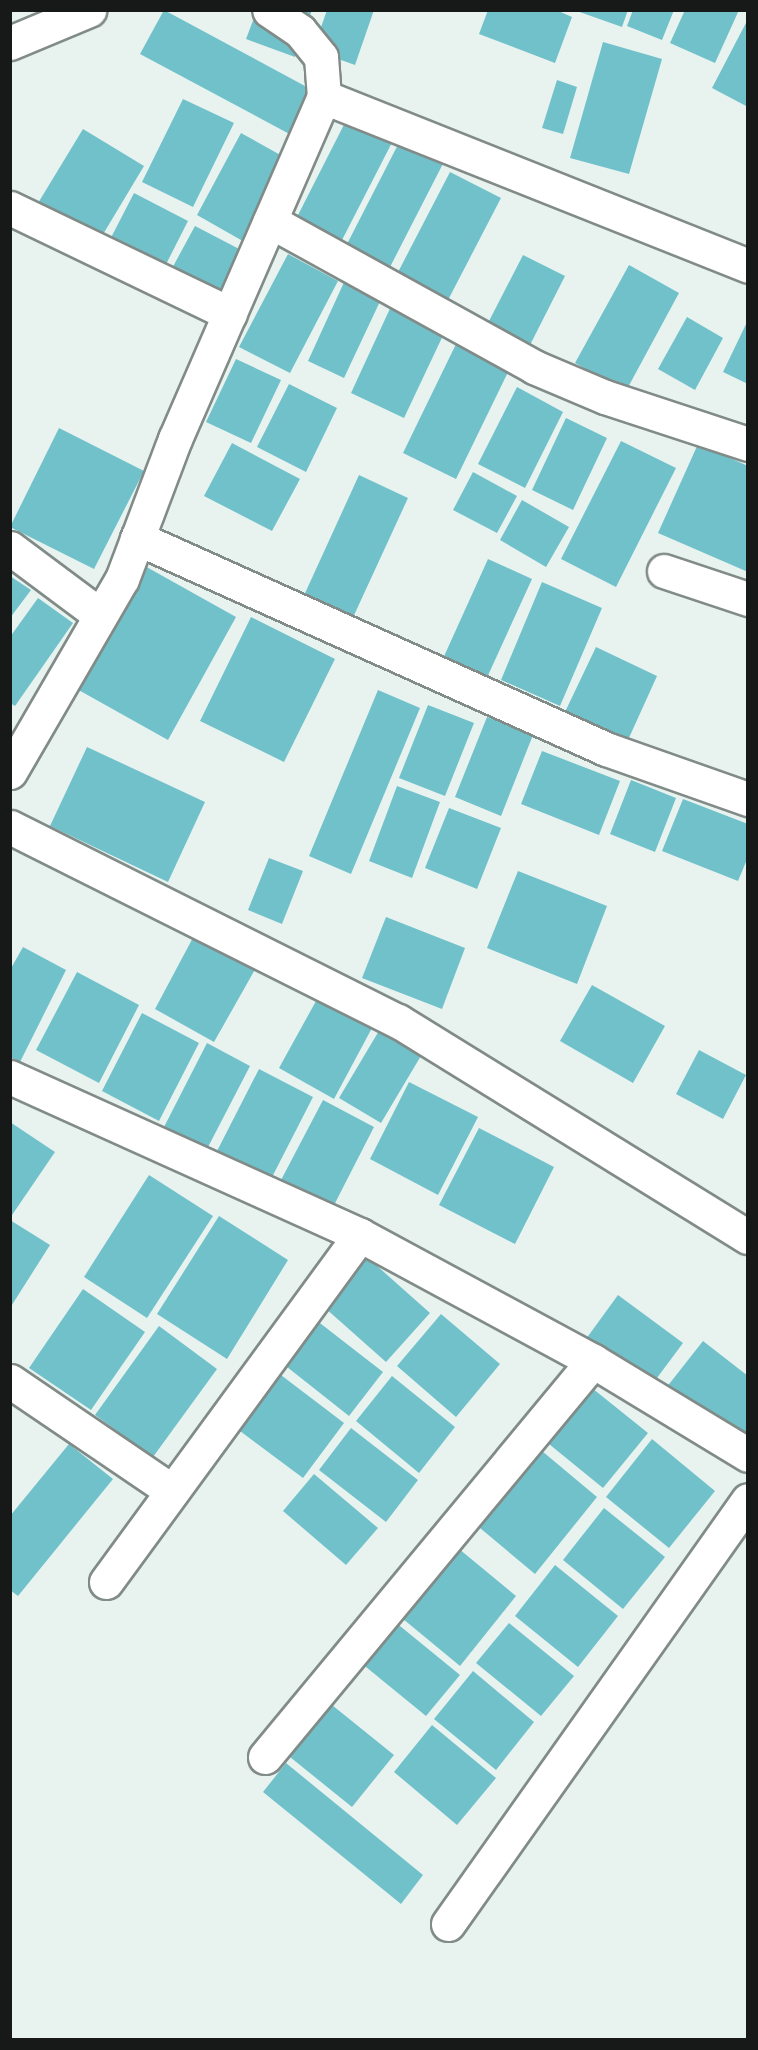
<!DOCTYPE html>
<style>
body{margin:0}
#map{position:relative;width:758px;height:2050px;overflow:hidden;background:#e8f3f0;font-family:"Nunito Sans",sans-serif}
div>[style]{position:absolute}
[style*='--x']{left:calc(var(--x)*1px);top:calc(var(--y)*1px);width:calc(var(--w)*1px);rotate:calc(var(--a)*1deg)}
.building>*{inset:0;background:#71c1cb}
.roads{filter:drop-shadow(2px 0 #818b88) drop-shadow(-2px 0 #818b88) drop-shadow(0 2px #818b88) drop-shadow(0 -2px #818b88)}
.minor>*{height:33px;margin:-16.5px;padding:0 16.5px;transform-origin:16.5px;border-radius:16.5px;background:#fff}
span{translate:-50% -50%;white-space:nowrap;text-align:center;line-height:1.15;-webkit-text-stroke:6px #fff;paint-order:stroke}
.frame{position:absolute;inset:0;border:12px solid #161918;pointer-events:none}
</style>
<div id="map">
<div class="building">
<div style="clip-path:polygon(164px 10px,318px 93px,295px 137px,140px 54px)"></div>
<div style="clip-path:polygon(257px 10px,312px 10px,295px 57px,246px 39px)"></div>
<div style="clip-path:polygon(327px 10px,374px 10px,355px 65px,313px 50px)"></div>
<div style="clip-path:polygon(488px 10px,556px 10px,572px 17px,555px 63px,479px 34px)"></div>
<div style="clip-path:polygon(574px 10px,628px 10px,622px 27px)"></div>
<div style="clip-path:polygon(633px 10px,674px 10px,662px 40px,627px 26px)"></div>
<div style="clip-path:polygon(685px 10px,739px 10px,715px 63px,670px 43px)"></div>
<div style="clip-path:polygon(748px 19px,748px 107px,712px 88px)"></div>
<div style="clip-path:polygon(603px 42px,662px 59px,629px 174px,570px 158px)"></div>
<div style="clip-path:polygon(557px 80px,577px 87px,563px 134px,542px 128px)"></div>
<div style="clip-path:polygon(183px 99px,234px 123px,193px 207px,142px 182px)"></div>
<div style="clip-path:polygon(356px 101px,401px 125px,341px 242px,296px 219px)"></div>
<div style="clip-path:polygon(407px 127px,450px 150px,389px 269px,346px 246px)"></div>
<div style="clip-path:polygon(83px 129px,144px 166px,93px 251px,32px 213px)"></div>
<div style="clip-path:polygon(241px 133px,293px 162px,248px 244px,197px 215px)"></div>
<div style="clip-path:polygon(450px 172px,501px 198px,447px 302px,396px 276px)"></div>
<div style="clip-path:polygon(134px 193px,188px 221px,155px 286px,101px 257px)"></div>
<div style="clip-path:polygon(195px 226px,243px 251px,206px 321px,157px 296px)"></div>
<div style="clip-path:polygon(288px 254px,338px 281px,290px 373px,239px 347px)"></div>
<div style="clip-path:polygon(523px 255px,565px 276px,530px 345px,488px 323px)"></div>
<div style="clip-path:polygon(629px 265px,679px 293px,626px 391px,575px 363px)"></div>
<div style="clip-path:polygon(346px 278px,383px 295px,344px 378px,308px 361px)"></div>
<div style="clip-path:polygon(393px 302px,447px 327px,404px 418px,351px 393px)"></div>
<div style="clip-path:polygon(687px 317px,723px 338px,695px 390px,658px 369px)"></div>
<div style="clip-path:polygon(748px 320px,748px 384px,723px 372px)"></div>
<div style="clip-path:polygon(457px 342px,510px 368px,456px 479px,403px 453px)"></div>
<div style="clip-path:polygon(236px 359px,281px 380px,251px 443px,206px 422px)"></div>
<div style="clip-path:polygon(289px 384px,337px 408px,306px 472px,257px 447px)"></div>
<div style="clip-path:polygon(517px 387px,563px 412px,525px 488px,478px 464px)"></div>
<div style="clip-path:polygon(566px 418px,607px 438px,573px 510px,532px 490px)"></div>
<div style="clip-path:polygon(59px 428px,144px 471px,94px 569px,10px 527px)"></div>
<div style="clip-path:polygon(621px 441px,676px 468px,616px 587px,561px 559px)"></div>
<div style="clip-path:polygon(232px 443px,300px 479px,272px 531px,204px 496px)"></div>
<div style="clip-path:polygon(698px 444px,748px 466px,748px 572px,658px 533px)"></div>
<div style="clip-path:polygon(473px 472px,517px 496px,497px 533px,453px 510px)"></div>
<div style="clip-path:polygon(359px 475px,408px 498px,350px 624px,301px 602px)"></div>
<div style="clip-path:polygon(522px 500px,569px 527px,546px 567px,500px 540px)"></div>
<div style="clip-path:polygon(488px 559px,532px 579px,485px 682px,441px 663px)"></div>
<div style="clip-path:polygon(143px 565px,236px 617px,168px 740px,75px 688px)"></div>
<div style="clip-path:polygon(10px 576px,31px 590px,10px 618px)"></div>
<div style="clip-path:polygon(542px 582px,602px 608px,560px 706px,501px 680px)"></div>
<div style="clip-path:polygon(38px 598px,73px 623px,15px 706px,10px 703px,10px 637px)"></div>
<div style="clip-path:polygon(251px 617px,335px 659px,284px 762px,200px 721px)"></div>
<div style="clip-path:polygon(596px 647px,657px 676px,628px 740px,565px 712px)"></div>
<div style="clip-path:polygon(378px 690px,420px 708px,351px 874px,309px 856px)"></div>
<div style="clip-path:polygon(428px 705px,474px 723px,445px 796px,399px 778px)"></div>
<div style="clip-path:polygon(487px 717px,533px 735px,501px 816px,455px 797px)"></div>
<div style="clip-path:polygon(87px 747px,205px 802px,168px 882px,50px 826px)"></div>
<div style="clip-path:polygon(542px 751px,620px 781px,599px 835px,521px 804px)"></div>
<div style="clip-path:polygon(631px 780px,676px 798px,655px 852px,610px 834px)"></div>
<div style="clip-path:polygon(397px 786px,440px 802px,412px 878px,369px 861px)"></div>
<div style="clip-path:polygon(683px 799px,748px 824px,748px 857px,738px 881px,662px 851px)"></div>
<div style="clip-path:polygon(449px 808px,501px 828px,477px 889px,425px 868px)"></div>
<div style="clip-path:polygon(269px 858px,303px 871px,282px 924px,248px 910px)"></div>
<div style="clip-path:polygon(518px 871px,607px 906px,577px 984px,487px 948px)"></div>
<div style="clip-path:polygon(386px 917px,465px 948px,442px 1009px,362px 978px)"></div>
<div style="clip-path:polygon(196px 932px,257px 966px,214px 1042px,155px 1009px)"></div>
<div style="clip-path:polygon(23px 947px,66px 970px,20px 1062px,10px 1057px,10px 970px)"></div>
<div style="clip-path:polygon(77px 972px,139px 1005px,99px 1083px,36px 1050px)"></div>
<div style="clip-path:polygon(326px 983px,380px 1013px,334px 1099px,279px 1068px)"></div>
<div style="clip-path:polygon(592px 985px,665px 1026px,633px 1083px,560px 1041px)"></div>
<div style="clip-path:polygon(142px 1013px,199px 1043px,159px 1121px,102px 1091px)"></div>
<div style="clip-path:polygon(386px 1019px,428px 1044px,381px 1123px,339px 1098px)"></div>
<div style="clip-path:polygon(207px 1043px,250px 1066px,207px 1149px,164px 1127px)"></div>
<div style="clip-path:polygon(699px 1050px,746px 1075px,723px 1119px,676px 1094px)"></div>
<div style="clip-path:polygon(259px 1069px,313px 1097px,269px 1183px,215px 1155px)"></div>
<div style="clip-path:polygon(409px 1082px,478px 1117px,438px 1195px,370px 1159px)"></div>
<div style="clip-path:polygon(323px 1100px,374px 1127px,332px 1209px,280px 1182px)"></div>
<div style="clip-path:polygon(10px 1122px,55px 1152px,10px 1218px)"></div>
<div style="clip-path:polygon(479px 1128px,554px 1167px,515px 1244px,439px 1205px)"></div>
<div style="clip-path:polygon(149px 1175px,213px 1216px,147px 1318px,84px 1277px)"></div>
<div style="clip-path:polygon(219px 1216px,288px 1260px,227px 1359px,157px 1314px)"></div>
<div style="clip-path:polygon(10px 1220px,50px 1245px,10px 1308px)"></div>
<div style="clip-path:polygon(367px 1257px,430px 1313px,386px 1362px,324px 1307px)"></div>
<div style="clip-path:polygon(83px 1289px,145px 1332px,91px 1410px,29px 1368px)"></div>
<div style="clip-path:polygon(618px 1295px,683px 1343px,651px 1386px,586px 1339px)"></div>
<div style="clip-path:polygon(441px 1314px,500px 1364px,456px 1417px,397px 1366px)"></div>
<div style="clip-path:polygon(316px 1320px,383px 1372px,349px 1416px,282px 1363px)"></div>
<div style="clip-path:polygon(159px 1326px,217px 1369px,153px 1457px,95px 1415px)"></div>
<div style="clip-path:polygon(703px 1341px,748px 1376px,748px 1447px,666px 1388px)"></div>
<div style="clip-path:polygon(277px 1372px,344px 1423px,303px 1478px,236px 1428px)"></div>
<div style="clip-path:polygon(392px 1376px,455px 1427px,419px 1473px,356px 1421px)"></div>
<div style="clip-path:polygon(577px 1376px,648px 1433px,603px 1488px,533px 1431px)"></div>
<div style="clip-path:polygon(351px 1428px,418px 1480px,386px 1522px,319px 1470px)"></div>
<div style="clip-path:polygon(652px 1439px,715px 1491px,669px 1548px,606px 1497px)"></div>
<div style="clip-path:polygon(530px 1441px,597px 1497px,535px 1574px,468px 1518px)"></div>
<div style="clip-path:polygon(69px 1444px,113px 1479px,18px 1596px,10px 1590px,10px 1516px)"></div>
<div style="clip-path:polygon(314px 1474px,378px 1528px,346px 1565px,283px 1511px)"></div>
<div style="clip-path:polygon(604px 1508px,665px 1557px,623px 1609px,563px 1560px)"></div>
<div style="clip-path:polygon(447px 1539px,516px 1596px,460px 1666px,391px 1609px)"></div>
<div style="clip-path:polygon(555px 1565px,618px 1616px,578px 1667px,515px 1616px)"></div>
<div style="clip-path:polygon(389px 1617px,460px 1675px,426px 1716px,355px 1658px)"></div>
<div style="clip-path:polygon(509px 1623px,574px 1676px,541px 1716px,476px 1663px)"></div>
<div style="clip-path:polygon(473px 1671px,534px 1722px,496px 1770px,434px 1719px)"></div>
<div style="clip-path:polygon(332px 1705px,394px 1755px,352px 1807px,290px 1757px)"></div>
<div style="clip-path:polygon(432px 1725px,496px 1778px,457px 1825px,394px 1772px)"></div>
<div style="clip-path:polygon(286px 1763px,423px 1875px,401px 1904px,263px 1792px)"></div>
</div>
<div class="roads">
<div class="minor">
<div style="--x:10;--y:43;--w:86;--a:-22.7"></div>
<div style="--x:324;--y:97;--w:456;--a:21.7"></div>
<div style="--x:10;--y:208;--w:244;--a:25.7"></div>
<div style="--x:270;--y:221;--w:302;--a:28.9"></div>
<div style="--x:534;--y:367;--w:77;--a:22.9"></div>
<div style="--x:605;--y:397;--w:151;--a:18.2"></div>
<div style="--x:137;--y:538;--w:514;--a:24.22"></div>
<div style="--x:606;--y:749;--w:151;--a:19.4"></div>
<div style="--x:10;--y:548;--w:112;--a:36.7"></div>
<div style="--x:664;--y:571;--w:89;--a:18.4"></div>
<div style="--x:10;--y:772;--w:223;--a:-59.9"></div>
<div style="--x:122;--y:579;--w:150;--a:-69.3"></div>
<div style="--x:175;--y:439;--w:373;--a:-66.5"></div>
<div style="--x:324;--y:97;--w:40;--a:-94.3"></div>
<div style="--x:321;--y:57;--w:33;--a:-129"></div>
<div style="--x:300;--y:31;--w:37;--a:-146"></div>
<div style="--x:10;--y:827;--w:434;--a:26.6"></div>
<div style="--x:398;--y:1021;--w:411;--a:31.7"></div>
<div style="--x:10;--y:1077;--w:384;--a:24.3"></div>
<div style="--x:360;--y:1235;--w:265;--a:28.4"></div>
<div style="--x:593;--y:1361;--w:181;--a:31.2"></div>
<div style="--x:10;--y:1381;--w:196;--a:34.2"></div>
<div style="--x:106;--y:1582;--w:430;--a:-53.8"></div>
<div style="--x:265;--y:1757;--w:514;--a:-50.37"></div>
<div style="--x:448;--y:1924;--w:519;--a:-54.72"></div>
</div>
</div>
<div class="frame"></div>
</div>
